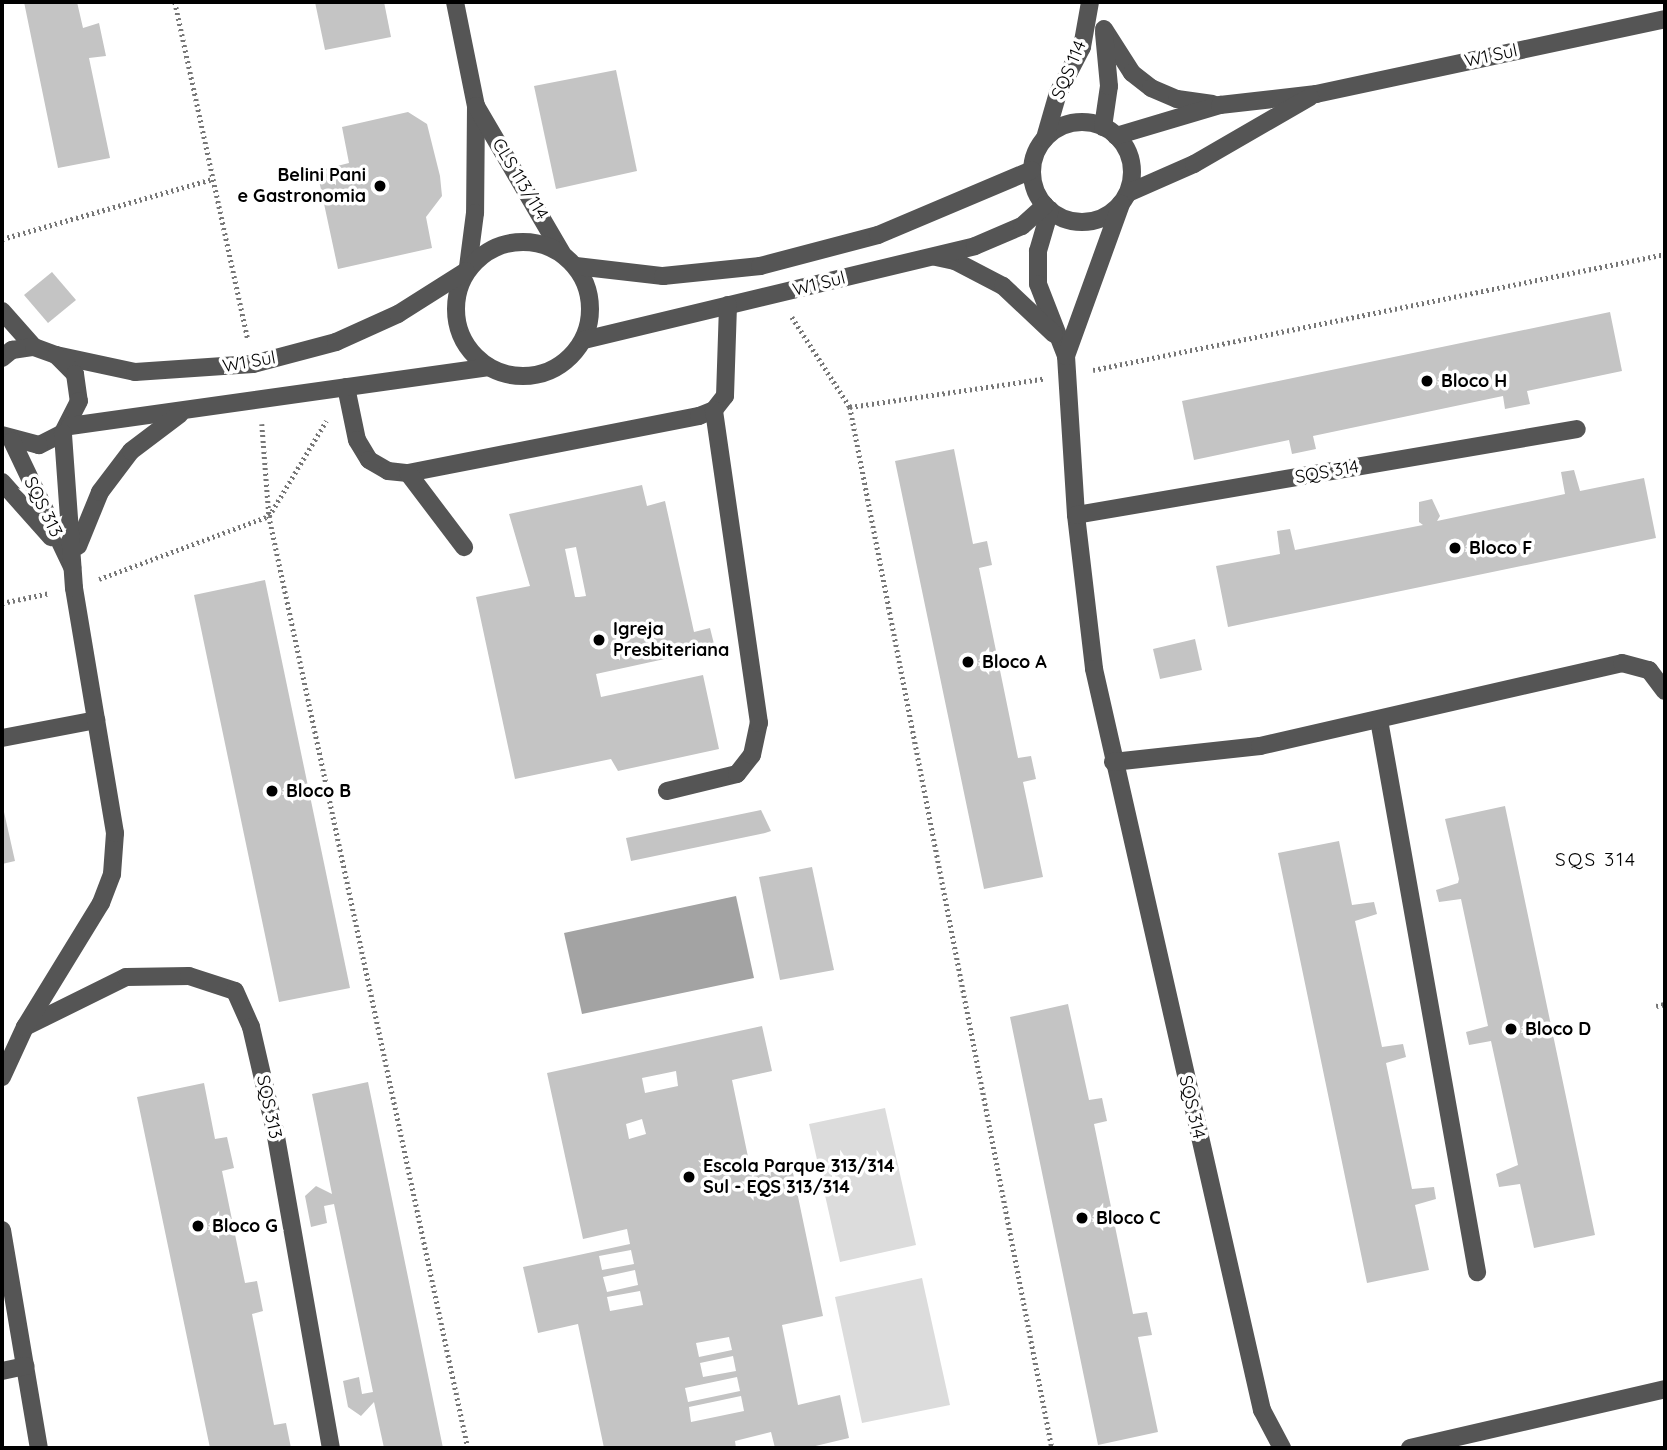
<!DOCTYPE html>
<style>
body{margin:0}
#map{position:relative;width:1667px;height:1450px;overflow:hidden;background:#fff;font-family:Quicksand,sans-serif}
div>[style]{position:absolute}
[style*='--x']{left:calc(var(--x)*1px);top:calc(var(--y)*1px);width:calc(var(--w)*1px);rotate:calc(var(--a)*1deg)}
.green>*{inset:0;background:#dcdcdc}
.water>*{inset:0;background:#a3a3a3}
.building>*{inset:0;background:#c4c4c4}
.path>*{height:4.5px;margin-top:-2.25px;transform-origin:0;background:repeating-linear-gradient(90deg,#777 0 2px,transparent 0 5.5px)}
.minor>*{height:18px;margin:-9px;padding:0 9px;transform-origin:9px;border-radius:9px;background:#555}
.minor>.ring{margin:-9px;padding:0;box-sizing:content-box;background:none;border:18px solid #555;border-radius:50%}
.dots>*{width:19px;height:19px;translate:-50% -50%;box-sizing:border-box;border:4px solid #fff;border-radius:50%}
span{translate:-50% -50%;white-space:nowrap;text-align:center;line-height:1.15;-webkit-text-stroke:7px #fff;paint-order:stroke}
.street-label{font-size:18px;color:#000}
.poi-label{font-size:18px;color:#000;font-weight:700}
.right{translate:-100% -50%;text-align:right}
.left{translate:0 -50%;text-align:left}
.neighbourhood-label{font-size:19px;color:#000;letter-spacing:2px}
.frame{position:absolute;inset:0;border:4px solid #000;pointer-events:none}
</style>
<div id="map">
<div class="green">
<div style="clip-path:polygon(885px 1108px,916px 1245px,840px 1262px,809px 1124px)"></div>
<div style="clip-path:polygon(922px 1278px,950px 1405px,862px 1423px,835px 1297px)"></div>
</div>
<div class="water">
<div style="clip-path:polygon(736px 896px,754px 978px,582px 1014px,564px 933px)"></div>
</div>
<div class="building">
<div style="clip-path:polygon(24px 2px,77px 2px,83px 28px,99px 23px,106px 56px,89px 58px,110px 158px,58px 168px)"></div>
<div style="clip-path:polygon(315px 2px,384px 2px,391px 37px,325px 50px)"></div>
<div style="clip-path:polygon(616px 70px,637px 171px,556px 189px,534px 86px)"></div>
<div style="clip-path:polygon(408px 112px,427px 124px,440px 176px,442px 196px,426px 217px,432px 248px,338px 269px,317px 171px,349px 163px,342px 127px)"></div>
<div style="clip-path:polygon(52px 272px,76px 300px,48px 323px,24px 295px)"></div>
<div style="clip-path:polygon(1610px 312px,1622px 371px,1527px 391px,1530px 404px,1505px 409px,1503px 396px,1313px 436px,1316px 449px,1292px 454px,1289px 440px,1194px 460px,1182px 401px)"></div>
<div style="clip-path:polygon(954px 449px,973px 544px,987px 541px,992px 565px,979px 568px,1018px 758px,1031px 756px,1036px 779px,1023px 782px,1043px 877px,984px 889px,895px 461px)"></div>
<div style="clip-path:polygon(1574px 470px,1580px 491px,1644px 478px,1656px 538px,1228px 627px,1216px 566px,1280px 554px,1277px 531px,1290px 529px,1295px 550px,1423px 525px,1419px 522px,1419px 502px,1432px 499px,1440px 516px,1437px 521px,1565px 494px,1561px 472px)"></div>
<div style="clip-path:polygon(evenodd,642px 485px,647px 506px,665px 501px,694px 632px,710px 628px,715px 648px,596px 674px,601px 697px,703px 675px,719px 749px,618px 771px,611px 759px,515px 779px,476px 597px,530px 586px,509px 514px,642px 485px,576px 547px,586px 596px,579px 597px,575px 597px,565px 549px,576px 547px)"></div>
<div style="clip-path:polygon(265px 580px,350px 988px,279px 1002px,194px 595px)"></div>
<div style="clip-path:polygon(1195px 639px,1202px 670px,1160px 679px,1153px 649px)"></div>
<div style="clip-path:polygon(2px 803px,15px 861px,2px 864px)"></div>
<div style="clip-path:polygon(1505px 806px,1595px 1235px,1534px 1248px,1520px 1184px,1499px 1187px,1496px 1174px,1518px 1165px,1491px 1041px,1469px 1045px,1466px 1032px,1488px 1026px,1461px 899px,1439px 902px,1436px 890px,1458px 883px,1459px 879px,1445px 819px)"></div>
<div style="clip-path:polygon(761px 810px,771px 831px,765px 833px,631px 861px,626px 838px)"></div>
<div style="clip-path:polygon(1339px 841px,1352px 905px,1374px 902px,1377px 914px,1355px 921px,1382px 1047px,1403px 1044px,1406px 1057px,1386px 1063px,1412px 1189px,1434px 1187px,1436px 1199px,1415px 1205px,1429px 1270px,1367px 1283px,1278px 853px)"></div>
<div style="clip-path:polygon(812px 867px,834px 970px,780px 980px,759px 877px)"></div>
<div style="clip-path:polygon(1068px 1004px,1089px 1100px,1102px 1098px,1107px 1121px,1094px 1124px,1133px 1314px,1147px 1312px,1152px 1335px,1138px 1337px,1158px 1432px,1098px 1445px,1010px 1017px)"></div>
<div style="clip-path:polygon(evenodd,762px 1026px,772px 1071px,732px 1080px,752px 1176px,792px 1168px,823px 1316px,782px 1325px,798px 1405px,840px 1395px,849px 1438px,807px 1448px,775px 1448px,771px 1432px,735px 1441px,736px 1448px,604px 1448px,578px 1324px,538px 1333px,523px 1267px,630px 1244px,627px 1229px,583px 1239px,547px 1073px,762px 1026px,676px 1071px,678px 1086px,645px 1093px,642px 1078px,676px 1071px,762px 1026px,642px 1119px,646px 1134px,629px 1139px,626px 1124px,642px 1119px,762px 1026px,631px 1250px,634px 1264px,602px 1270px,599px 1256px,631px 1250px,762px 1026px,635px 1270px,638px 1285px,607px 1292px,603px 1277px,635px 1270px,762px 1026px,640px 1291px,643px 1305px,610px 1311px,607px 1297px,640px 1291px,762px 1026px,729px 1337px,732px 1350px,699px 1357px,696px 1343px,729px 1337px,762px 1026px,733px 1356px,736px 1371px,703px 1377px,700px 1363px,733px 1356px,762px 1026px,737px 1377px,740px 1391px,688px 1402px,685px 1388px,737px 1377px,762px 1026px,741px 1396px,744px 1411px,691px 1422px,689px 1407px,741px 1396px)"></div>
<div style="clip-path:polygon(368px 1082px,443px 1448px,384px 1448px,374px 1402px,361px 1416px,348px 1407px,343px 1381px,359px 1377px,362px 1394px,373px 1392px,334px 1204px,324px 1206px,327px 1223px,311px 1227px,305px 1196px,316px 1186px,332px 1194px,312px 1094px)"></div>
<div style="clip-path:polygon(204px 1083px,215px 1139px,227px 1137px,234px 1168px,222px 1171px,245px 1283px,257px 1281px,263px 1311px,252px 1314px,274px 1425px,286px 1423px,291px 1448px,210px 1448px,137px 1097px)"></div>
</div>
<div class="path">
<div style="--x:175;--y:2;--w:346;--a:77.8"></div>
<div style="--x:2;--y:239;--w:219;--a:-15.9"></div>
<div style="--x:792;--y:317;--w:107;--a:57.2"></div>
<div style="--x:850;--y:407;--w:195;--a:-8.3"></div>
<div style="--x:1093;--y:370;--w:584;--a:-11.46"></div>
<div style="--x:850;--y:407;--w:1060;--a:79.02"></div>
<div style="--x:262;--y:424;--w:92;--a:85.6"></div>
<div style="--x:269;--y:516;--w:953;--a:77.95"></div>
<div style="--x:99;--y:579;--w:181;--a:-20.3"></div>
<div style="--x:269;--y:516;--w:111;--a:-59"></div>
<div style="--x:2;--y:603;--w:49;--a:-11.8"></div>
<div style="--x:1656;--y:1006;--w:9;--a:-13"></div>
</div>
<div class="minor">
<div style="--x:455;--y:2;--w:106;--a:78.6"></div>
<div style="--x:476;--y:106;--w:107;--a:90.5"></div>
<div style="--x:475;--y:213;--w:54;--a:97.4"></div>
<div style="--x:1104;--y:29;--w:52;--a:57.5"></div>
<div style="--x:1132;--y:73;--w:24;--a:38"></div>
<div style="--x:1151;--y:88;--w:28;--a:23"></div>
<div style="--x:1177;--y:99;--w:36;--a:8"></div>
<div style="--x:476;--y:106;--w:170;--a:59.7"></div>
<div class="ring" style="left:1032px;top:122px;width:82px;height:82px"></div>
<div style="--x:1103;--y:127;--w:41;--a:-81.7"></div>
<div style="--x:1109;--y:86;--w:53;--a:-95.4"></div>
<div style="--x:1116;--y:136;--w:109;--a:-16.6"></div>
<div style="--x:1220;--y:105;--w:97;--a:-6.5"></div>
<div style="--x:1316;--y:94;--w:357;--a:-12.1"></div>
<div style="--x:1045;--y:138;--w:47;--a:-73.9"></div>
<div style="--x:1058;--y:93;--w:52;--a:-62.4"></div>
<div style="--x:1082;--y:47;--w:46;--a:-79.9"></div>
<div style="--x:1128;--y:193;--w:72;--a:-23.7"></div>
<div style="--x:1194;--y:164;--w:134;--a:-30"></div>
<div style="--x:1050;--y:210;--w:43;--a:106.3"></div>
<div style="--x:1038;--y:251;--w:33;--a:90"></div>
<div style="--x:1038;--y:284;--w:77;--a:68.7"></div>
<div style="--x:1066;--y:356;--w:159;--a:86.4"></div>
<div style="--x:1076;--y:515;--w:155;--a:83.3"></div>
<div style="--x:1094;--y:669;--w:760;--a:77.23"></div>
<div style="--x:1262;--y:1410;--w:43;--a:62.2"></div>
<div class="ring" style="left:456px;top:242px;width:116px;height:116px"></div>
<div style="--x:936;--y:257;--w:19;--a:12"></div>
<div style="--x:955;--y:261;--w:54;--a:27.5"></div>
<div style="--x:1003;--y:286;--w:70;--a:43.3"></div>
<div style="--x:576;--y:266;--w:88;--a:6.6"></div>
<div style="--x:663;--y:276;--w:98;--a:-5.9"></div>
<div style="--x:760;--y:266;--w:122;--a:-14.7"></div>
<div style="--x:878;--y:235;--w:167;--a:-22.9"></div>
<div style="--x:2;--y:311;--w:48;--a:48.4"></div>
<div style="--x:584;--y:340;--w:402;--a:-13.5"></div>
<div style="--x:975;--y:246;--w:51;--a:-23.1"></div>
<div style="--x:1022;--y:226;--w:31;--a:-42"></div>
<div style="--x:56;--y:355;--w:81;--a:12.1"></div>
<div style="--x:135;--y:372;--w:118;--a:-3.9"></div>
<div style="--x:253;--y:364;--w:86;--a:-14.8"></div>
<div style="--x:336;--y:342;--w:68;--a:-24.3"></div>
<div style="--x:398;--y:314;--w:80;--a:-32.3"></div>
<div style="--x:1066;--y:356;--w:162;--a:-70.1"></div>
<div style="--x:2;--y:358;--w:13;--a:-39"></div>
<div style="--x:12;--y:350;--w:22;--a:-8"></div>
<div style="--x:34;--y:347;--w:23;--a:20"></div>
<div style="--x:56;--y:355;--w:27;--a:45"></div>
<div style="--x:75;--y:374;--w:27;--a:82"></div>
<div style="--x:79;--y:401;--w:36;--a:117"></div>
<div style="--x:63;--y:433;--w:27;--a:153"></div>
<div style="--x:39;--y:445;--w:38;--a:-165"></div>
<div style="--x:346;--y:387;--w:54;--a:78.3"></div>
<div style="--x:357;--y:440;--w:23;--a:59"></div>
<div style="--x:369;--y:460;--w:22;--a:30"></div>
<div style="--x:388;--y:471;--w:20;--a:6"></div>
<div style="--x:408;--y:473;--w:297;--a:-11.1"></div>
<div style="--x:699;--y:416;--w:16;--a:-22"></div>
<div style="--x:714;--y:410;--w:18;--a:-52"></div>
<div style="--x:725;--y:396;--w:91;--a:-88.1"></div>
<div style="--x:70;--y:426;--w:423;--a:-8"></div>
<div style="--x:12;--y:441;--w:140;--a:64.5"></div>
<div style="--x:408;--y:473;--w:93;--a:52.9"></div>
<div style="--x:2;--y:482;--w:74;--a:48.3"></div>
<div style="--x:1076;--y:515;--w:508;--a:-9.74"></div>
<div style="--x:78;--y:546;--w:58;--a:-67.8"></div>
<div style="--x:100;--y:492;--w:51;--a:-52.9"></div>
<div style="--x:131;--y:451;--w:61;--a:-37.1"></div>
<div style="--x:1379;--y:720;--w:561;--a:79.93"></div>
<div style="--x:2;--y:738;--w:96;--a:-10.8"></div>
<div style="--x:1113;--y:762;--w:148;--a:-6.2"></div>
<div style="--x:1260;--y:746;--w:371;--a:-12.9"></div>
<div style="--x:1622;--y:663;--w:28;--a:15"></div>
<div style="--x:1649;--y:670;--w:26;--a:53"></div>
<div style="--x:667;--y:791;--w:72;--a:-13.7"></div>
<div style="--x:737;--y:774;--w:24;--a:-52"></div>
<div style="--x:752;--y:755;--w:33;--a:-78"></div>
<div style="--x:759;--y:723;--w:316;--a:-98.2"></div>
<div style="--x:25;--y:1027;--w:113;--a:-26.3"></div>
<div style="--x:126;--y:977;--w:63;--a:-0.9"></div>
<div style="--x:189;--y:976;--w:48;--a:18.1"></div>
<div style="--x:235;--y:991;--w:39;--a:66"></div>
<div style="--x:251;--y:1027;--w:107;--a:77"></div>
<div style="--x:275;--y:1131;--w:322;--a:80"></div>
<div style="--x:2;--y:1077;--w:55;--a:-65.3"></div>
<div style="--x:25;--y:1027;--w:145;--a:-58.5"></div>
<div style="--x:101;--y:903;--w:31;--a:-69"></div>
<div style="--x:112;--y:874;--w:41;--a:-85.8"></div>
<div style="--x:115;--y:833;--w:248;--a:-99.5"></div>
<div style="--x:74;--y:588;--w:155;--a:-94.1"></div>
<div style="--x:2;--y:1230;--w:221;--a:80.4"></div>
<div style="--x:2;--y:1371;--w:24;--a:-12"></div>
<div style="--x:1410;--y:1448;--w:262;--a:-13"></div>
</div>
<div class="dots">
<div style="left:380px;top:186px;background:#000"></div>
<div style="left:1427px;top:381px;background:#000"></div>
<div style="left:1455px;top:548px;background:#000"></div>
<div style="left:599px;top:640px;background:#000"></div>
<div style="left:968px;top:662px;background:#000"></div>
<div style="left:272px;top:791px;background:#000"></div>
<div style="left:1511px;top:1029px;background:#000"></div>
<div style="left:689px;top:1177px;background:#000"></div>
<div style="left:1082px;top:1218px;background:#000"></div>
<div style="left:198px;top:1226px;background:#000"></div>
</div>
<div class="street-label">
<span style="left:1491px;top:56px;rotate:-12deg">W1 Sul</span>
<span style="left:1069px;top:70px;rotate:-67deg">SQS 114</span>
<span style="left:520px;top:179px;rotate:59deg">CLS 113/114</span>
<span style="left:819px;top:284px;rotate:-14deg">W1 Sul</span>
<span style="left:249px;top:362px;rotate:-10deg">W1 Sul</span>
<span style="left:1327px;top:472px;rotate:-10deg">SQS 314</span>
<span style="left:43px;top:507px;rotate:64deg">SQS 313</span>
<span style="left:269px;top:1107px;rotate:78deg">SQS 313</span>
<span style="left:1192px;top:1107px;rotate:77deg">SQS 314</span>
</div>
<div class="poi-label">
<span class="right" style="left:366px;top:186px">Belini Pani<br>e Gastronomia</span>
<span class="left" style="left:1441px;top:381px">Bloco H</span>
<span class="left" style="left:1469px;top:548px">Bloco F</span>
<span class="left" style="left:613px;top:640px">Igreja<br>Presbiteriana</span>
<span class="left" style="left:982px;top:662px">Bloco A</span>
<span class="left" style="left:286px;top:791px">Bloco B</span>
<span class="left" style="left:1525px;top:1029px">Bloco D</span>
<span class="left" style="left:703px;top:1177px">Escola Parque 313/314<br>Sul - EQS 313/314</span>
<span class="left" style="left:1096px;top:1218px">Bloco C</span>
<span class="left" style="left:212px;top:1226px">Bloco G</span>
</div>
<div class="neighbourhood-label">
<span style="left:1596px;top:860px">SQS 314</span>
</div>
<div class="frame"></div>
</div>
